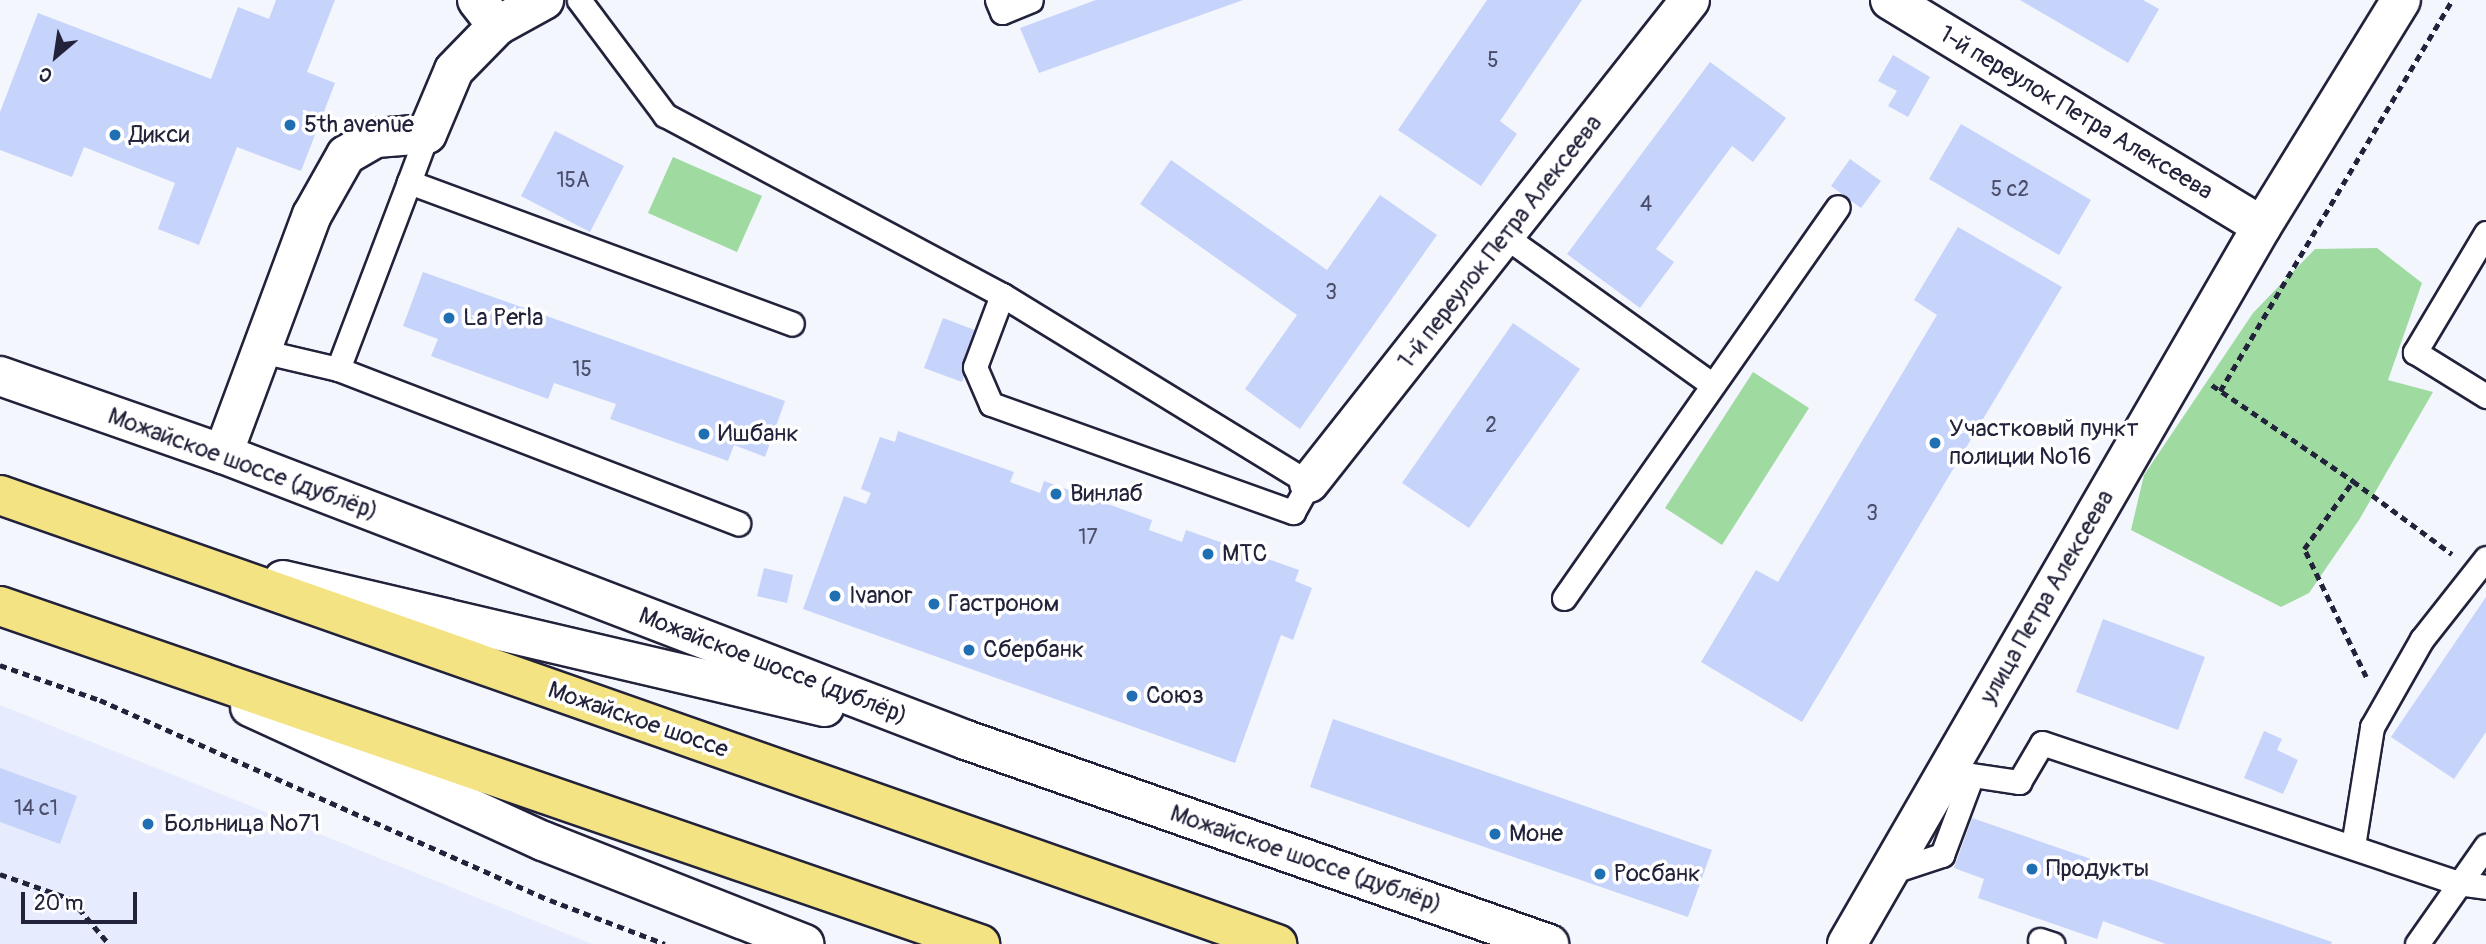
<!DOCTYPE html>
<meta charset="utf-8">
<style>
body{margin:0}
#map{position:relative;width:2486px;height:944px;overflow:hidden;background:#f4f6fe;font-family:Pangolin,sans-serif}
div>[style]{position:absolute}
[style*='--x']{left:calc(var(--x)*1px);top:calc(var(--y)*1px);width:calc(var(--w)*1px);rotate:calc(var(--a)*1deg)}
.built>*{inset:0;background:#e6ecfd}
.green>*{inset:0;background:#9fdaa1}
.building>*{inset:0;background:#c6d3fa}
.path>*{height:4.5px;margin-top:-2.25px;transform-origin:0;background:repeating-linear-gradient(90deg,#22223b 0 7px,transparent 0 12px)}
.roads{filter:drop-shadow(2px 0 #22223b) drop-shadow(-2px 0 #22223b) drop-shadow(0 2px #22223b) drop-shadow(0 -2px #22223b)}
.lane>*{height:23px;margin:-11.5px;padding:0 11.5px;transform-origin:11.5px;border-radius:11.5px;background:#fff}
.street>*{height:38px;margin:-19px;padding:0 19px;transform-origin:19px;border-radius:19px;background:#fff}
.secondary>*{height:38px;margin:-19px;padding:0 19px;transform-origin:19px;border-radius:19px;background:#fff}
.primary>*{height:38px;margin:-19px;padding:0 19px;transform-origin:19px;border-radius:19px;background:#f4e382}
.dots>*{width:19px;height:19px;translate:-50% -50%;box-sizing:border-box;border:4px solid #fff;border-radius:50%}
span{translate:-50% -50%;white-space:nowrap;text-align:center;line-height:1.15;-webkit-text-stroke:7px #fff;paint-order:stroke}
.number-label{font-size:21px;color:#4b4e6b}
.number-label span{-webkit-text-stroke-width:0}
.street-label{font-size:24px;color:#22223b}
.poi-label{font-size:24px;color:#22223b}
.left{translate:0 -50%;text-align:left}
.north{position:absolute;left:21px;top:21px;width:70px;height:70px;-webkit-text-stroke:5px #fff;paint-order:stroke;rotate:209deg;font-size:19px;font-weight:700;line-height:28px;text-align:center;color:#22223b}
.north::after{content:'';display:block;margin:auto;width:24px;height:32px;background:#22223b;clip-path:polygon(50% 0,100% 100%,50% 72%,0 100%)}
.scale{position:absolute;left:21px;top:892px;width:116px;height:32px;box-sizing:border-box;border:4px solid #22223b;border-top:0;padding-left:9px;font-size:21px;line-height:24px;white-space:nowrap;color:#22223b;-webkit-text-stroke:5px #fff;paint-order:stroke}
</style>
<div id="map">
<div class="built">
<div style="clip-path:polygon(0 705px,592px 944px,0 944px)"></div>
</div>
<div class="green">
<div style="clip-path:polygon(673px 157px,762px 196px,737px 252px,648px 213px)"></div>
<div style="clip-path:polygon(2377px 248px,2422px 283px,2388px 380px,2433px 392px,2359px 520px,2309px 593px,2281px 607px,2131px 530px,2144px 475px,2253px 313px,2315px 249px)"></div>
<div style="clip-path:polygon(1753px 372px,1809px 408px,1722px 545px,1665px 508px)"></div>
</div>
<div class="building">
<div style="clip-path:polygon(276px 0,335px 0,307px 72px,335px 83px,301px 171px,237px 147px,199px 245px,158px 229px,175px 183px,84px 147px,72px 177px,0 150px,0 112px,38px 13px,211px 79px,238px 7px,269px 19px)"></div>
<div style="clip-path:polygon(1096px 0,1243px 0,1039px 73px,1020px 28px)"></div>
<div style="clip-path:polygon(1487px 0,1582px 0,1500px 121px,1517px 134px,1481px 186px,1398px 130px)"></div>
<div style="clip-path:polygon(2020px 0,2143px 0,2159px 9px,2128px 63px)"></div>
<div style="clip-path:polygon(1893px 55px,1930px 77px,1908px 117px,1888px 106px,1897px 91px,1878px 81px)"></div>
<div style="clip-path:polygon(1710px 62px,1786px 118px,1753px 162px,1732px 146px,1656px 249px,1674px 262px,1640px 308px,1567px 254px)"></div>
<div style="clip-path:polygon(1961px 124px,2091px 200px,2059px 255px,1929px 179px)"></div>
<div style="clip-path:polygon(555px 131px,624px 166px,590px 232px,521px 196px)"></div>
<div style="clip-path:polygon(1850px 159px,1881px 181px,1861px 208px,1831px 186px)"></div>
<div style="clip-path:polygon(1171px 160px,1327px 270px,1380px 195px,1437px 235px,1300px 429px,1245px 389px,1297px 315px,1140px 204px)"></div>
<div style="clip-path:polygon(1958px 227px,2062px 287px,1802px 722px,1701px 662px,1756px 570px,1778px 582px,1937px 315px,1914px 300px)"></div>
<div style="clip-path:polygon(423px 272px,785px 401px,765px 457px,734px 445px,728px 461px,610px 419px,616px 404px,554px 383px,548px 399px,431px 356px,438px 339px,403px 326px)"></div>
<div style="clip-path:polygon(943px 318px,980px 332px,962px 382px,924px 368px)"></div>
<div style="clip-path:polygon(1513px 323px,1580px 369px,1469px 528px,1402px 483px)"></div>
<div style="clip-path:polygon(898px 431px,1014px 472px,1010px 482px,1040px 493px,1044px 481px,1152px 520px,1149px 530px,1182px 542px,1186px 530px,1299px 570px,1295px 581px,1312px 588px,1293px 640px,1281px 635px,1235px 763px,803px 609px,844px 496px,866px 504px,871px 493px,861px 489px,880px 437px,895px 442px)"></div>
<div style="clip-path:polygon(764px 568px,793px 575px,787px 603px,757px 596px)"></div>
<div style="clip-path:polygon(2486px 597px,2486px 732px,2454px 779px,2391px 737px)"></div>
<div style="clip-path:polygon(2103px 619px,2205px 657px,2178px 730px,2076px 692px)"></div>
<div style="clip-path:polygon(1333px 719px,1712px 850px,1688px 917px,1310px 787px)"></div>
<div style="clip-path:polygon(2264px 731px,2282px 739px,2277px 750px,2298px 760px,2283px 794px,2244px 778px)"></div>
<div style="clip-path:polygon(0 768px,77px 796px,60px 844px,0 822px)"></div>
<div style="clip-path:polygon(1972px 818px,2332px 942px,2331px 944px,2166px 944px,2103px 921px,2097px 939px,1978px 898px,1984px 879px,1954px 868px)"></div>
</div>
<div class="path">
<div style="--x:2212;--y:385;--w:171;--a:34.2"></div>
<div style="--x:2220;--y:391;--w:455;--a:-59.3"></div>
<div style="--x:0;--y:665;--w:106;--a:19.3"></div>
<div style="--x:100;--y:700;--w:492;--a:24"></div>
<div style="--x:550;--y:900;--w:123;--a:20.9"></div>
<div style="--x:2366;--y:677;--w:142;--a:-115.8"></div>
<div style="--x:2304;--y:549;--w:84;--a:-54.2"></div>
<div style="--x:2353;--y:481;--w:123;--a:36.4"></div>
<div style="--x:0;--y:874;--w:75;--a:19.4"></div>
<div style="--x:71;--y:899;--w:59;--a:49.8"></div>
</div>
<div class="roads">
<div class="lane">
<div style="--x:579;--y:0;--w:144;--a:53.2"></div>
<div style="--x:665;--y:115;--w:382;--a:28.1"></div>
<div style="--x:1002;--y:295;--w:77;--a:110.6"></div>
<div style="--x:975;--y:367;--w:40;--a:66.6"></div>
<div style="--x:991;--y:404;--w:321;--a:19.7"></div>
<div style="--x:1293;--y:512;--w:33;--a:-61"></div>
<div style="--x:1309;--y:483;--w:360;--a:-148.5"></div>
<div style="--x:997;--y:0;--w:13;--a:67"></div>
<div style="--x:1002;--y:12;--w:31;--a:-22"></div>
<div style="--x:427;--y:134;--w:51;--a:110.6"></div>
<div style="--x:409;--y:182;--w:408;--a:20.3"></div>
<div style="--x:2486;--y:233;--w:139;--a:120.8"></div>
<div style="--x:2415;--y:352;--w:84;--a:31.8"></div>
<div style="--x:1506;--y:237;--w:254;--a:35.6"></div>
<div style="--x:261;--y:351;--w:79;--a:13.2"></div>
<div style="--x:338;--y:369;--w:429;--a:21.1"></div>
<div style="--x:338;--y:369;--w:200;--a:-69.2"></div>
<div style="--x:1564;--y:598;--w:477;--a:-55"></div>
<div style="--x:2353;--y:846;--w:121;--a:-80.9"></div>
<div style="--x:2372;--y:727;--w:101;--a:-60.4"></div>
<div style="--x:2422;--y:639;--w:103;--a:-51.7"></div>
<div style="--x:1890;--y:872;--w:55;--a:-18.1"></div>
<div style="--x:1942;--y:855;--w:85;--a:-69.4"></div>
<div style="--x:1972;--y:775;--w:48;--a:8.5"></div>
<div style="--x:2019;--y:782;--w:45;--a:-59.5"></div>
<div style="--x:2042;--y:743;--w:439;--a:18.6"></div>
<div style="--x:2458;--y:883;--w:28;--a:8"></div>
<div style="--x:2040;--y:940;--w:13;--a:18"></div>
<div style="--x:2417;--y:944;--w:120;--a:-54.9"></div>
</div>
<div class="street">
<div style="--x:477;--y:0;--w:33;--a:52"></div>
<div style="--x:1890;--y:0;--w:435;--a:31.3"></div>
<div style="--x:223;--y:454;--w:255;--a:-69.6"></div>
<div style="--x:312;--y:215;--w:69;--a:-60.5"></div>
<div style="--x:346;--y:155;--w:34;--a:-30"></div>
<div style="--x:376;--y:138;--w:51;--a:-4.5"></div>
<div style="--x:427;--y:134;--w:69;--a:-67.1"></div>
<div style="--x:454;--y:70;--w:62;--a:-45.7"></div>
<div style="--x:497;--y:26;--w:54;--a:-29"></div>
<div style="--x:1309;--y:483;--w:615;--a:-51.73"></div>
<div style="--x:1847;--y:944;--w:829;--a:-59.97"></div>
<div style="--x:2262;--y:226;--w:265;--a:-58.4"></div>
</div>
<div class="secondary">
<div style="--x:0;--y:376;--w:236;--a:19.3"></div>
<div style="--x:223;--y:454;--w:796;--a:21.05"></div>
<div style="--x:966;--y:740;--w:618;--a:19.29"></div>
<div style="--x:283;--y:580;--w:556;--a:13.21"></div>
<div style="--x:250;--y:707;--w:322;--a:24.6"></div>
<div style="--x:543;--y:841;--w:281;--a:21.5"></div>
</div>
<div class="primary">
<div style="--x:0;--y:495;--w:1354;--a:19.37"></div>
<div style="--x:0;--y:606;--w:1037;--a:19.03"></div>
</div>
</div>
<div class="dots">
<div style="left:290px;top:125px;background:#1f6fb2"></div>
<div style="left:115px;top:135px;background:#1f6fb2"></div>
<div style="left:449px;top:318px;background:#1f6fb2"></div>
<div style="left:704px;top:434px;background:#1f6fb2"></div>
<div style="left:1935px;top:443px;background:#1f6fb2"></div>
<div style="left:1056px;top:494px;background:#1f6fb2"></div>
<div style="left:1208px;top:554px;background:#1f6fb2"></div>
<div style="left:835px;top:596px;background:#1f6fb2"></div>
<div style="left:934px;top:604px;background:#1f6fb2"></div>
<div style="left:969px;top:650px;background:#1f6fb2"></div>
<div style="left:1132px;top:696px;background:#1f6fb2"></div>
<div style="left:148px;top:824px;background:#1f6fb2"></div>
<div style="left:1495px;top:834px;background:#1f6fb2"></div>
<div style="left:2032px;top:869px;background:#1f6fb2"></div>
<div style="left:1600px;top:874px;background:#1f6fb2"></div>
</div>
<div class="number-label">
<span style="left:1493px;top:61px">5</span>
<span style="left:573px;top:181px">15А</span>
<span style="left:2010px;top:190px">5 с2</span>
<span style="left:1646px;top:205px">4</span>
<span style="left:1331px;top:293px">3</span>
<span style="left:582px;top:370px">15</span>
<span style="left:1491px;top:426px">2</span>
<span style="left:1872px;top:514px">3</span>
<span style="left:1088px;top:538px">17</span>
<span style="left:36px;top:809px">14 с1</span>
</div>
<div class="street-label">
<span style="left:2076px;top:113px;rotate:31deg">1-й переулок Петра Алексеева</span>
<span style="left:1500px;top:242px;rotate:-52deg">1-й переулок Петра Алексеева</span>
<span style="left:243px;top:464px;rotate:20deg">Можайское шоссе (дублёр)</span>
<span style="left:2047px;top:597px;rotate:-60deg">улица Петра Алексеева</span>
<span style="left:773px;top:666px;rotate:21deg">Можайское шоссе (дублёр)</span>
<span style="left:638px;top:720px;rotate:19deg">Можайское шоссе</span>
<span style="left:1306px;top:859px;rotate:19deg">Можайское шоссе (дублёр)</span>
</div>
<div class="poi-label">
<span class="left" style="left:304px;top:125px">5th avenue</span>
<span class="left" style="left:129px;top:135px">Дикси</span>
<span class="left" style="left:463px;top:318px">La Perla</span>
<span class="left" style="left:1949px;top:443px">Участковый пункт<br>полиции №16</span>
<span class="left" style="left:718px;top:434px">Ишбанк</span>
<span class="left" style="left:1070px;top:494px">Винлаб</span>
<span class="left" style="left:1222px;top:554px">МТС</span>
<span class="left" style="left:849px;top:596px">Ivanor</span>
<span class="left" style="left:948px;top:604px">Гастроном</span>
<span class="left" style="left:983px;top:650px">Сбербанк</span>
<span class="left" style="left:1146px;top:696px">Союз</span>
<span class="left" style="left:164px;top:824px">Больница №71</span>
<span class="left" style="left:1509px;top:834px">Моне</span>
<span class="left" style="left:2046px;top:869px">Продукты</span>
<span class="left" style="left:1614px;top:874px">Росбанк</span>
</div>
<div class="north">С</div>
<div class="scale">20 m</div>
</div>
